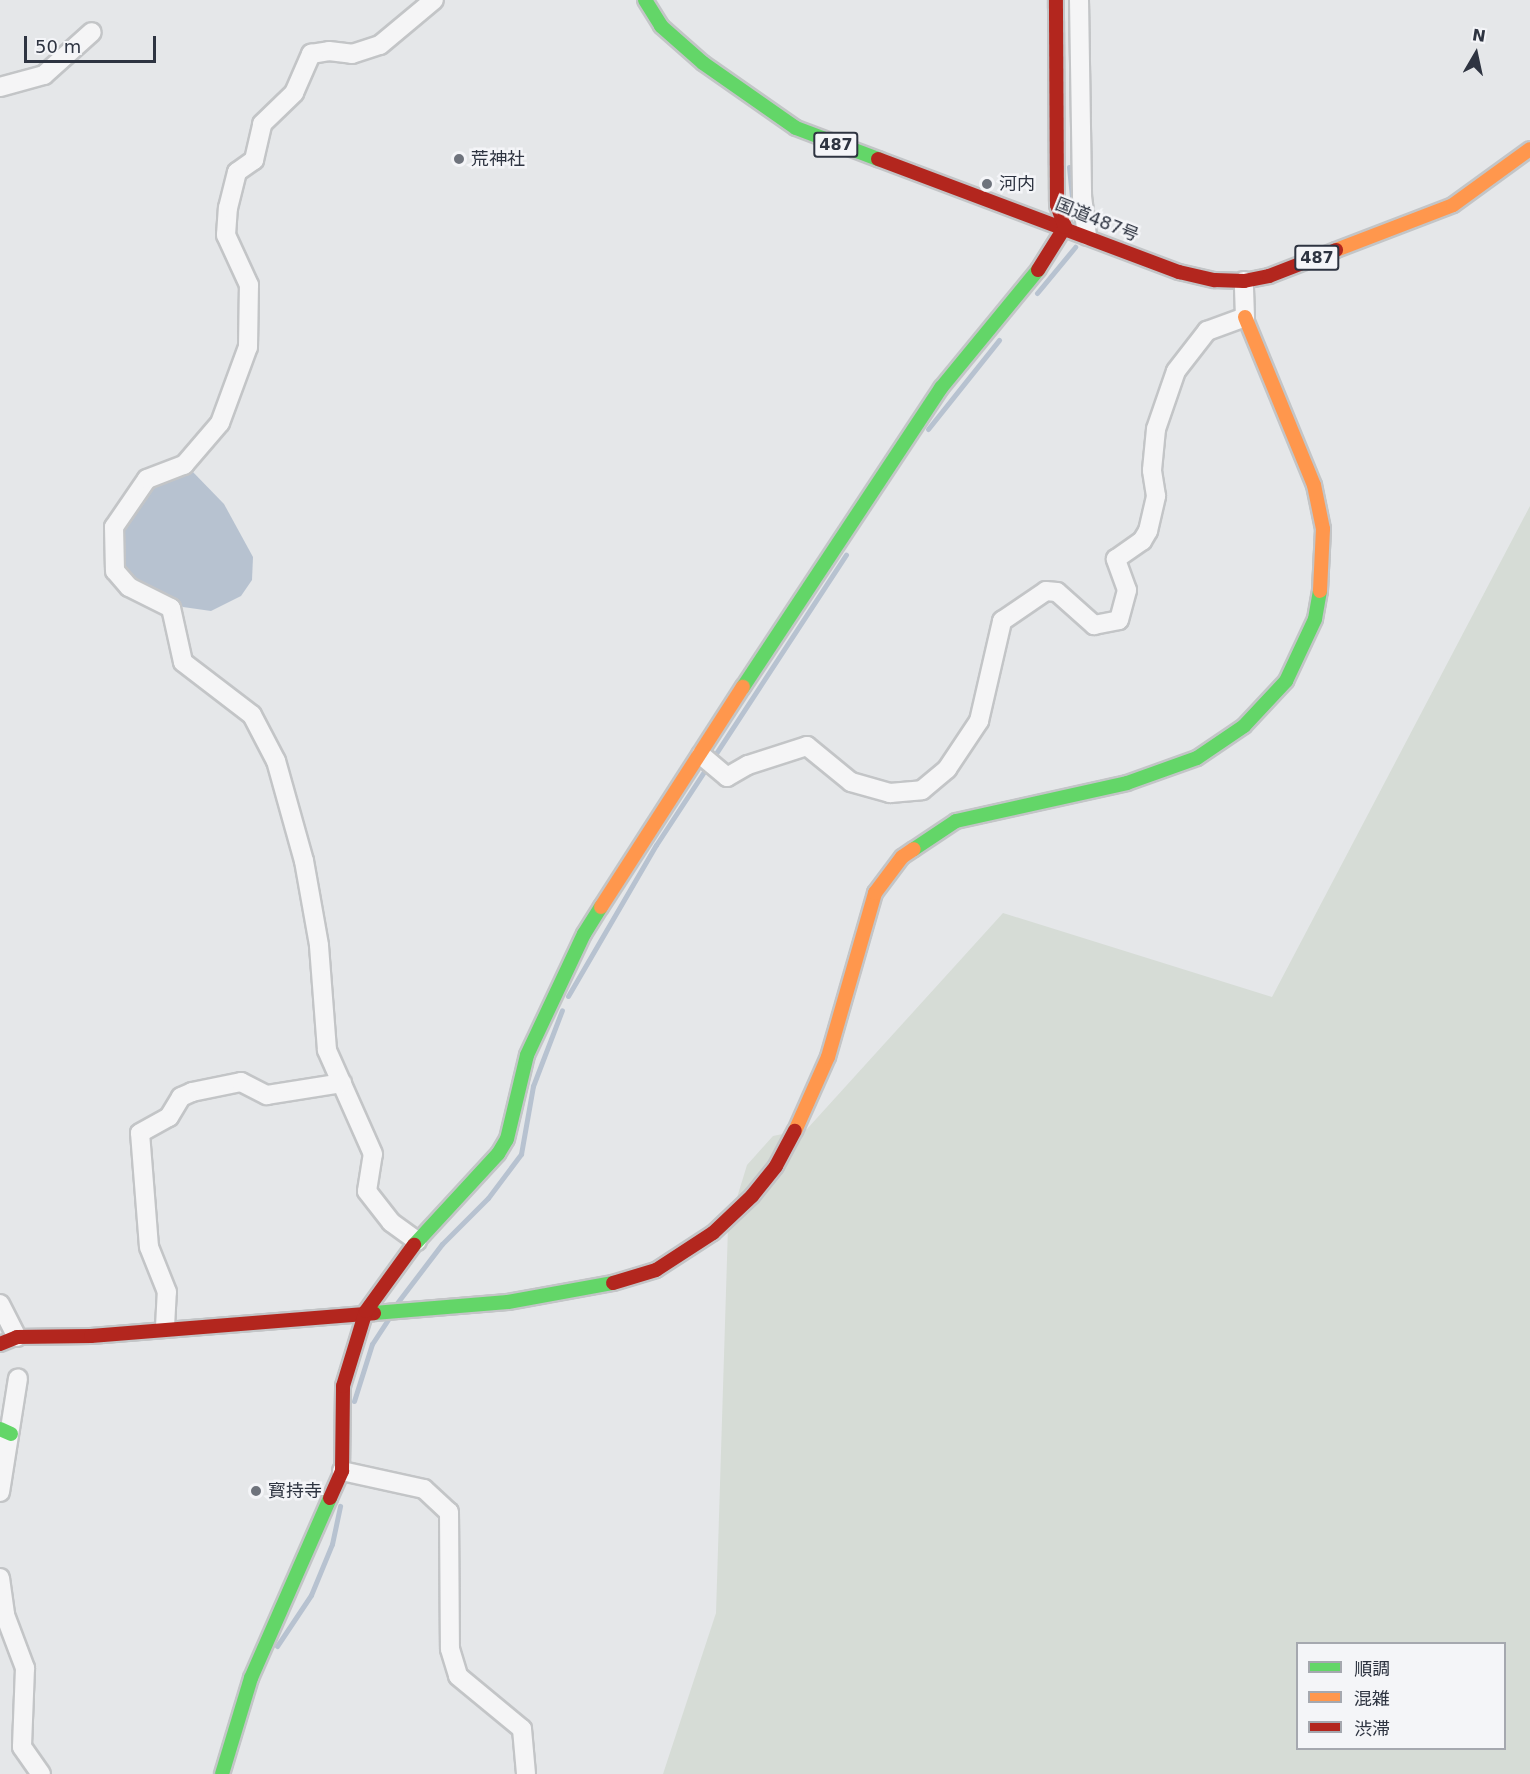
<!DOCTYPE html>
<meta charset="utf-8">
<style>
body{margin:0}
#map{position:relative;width:1530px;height:1774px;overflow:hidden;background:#e5e7e9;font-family:"DejaVu Sans","Noto Sans JP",sans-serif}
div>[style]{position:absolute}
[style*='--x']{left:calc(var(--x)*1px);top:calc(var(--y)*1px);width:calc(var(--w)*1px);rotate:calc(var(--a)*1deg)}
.green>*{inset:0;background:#d6dcd6}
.water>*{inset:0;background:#b7c2d0}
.stream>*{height:5px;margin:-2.5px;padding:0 2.5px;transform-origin:2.5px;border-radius:2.5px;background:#b7c2d0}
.roads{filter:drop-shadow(2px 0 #c3c5c7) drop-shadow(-2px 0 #c3c5c7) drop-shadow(0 2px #c3c5c7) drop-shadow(0 -2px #c3c5c7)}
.street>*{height:18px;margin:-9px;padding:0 9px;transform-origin:9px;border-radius:9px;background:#f5f5f6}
.fast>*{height:14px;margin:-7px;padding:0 7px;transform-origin:7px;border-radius:7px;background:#63d668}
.slow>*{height:14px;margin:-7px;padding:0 7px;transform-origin:7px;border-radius:7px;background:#ff974d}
.jam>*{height:14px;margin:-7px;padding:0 7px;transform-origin:7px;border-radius:7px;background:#b3261e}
.dots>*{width:16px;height:16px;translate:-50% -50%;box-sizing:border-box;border:3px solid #f4f5f8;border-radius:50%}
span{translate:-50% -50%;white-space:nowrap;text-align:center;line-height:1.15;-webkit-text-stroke:5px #f4f5f8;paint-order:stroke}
.shield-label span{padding:2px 4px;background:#f4f5f8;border:2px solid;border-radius:4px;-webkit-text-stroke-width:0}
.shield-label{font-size:16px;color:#2e3441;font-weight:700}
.poi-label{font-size:18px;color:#2e3441}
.left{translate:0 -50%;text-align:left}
.street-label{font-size:18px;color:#2e3441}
.legend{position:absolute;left:1296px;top:1642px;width:210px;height:108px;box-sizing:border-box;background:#f4f5f8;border:2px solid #a5a8af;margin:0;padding:8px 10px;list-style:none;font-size:18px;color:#2e3441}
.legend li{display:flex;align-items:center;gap:12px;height:30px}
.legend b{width:30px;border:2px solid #a5a8af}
.north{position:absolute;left:1446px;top:24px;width:60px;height:60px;-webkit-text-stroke:4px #f4f5f8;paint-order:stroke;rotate:9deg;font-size:16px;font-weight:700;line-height:24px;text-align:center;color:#2e3441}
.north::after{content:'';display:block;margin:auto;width:21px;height:27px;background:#2e3441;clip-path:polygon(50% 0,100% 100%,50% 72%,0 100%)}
.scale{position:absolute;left:24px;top:36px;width:132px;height:27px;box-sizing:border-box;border:3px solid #2e3441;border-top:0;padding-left:8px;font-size:18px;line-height:21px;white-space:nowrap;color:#2e3441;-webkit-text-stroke:4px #f4f5f8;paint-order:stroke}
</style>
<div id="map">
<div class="green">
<div style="clip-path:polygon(evenodd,1530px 506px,1530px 1774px,663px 1774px,716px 1613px,728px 1227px,747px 1165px,773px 1136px,807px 1129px,1003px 913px,1272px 997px,1530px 506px,1298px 1644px,1504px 1644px,1504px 1748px,1298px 1748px,1298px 1644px)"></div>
</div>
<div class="water">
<div style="clip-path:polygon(191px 470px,224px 504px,253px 557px,252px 580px,241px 596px,211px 611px,183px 607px,126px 575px,119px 549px,121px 531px,143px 491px,172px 473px)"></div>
</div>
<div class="stream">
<div style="--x:1069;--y:167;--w:40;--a:84.3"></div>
<div style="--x:1037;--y:293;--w:60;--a:-50.4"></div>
<div style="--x:928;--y:429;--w:114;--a:-51.4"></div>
<div style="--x:568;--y:996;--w:175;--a:-59.8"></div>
<div style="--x:656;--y:845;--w:347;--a:-56.8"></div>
<div style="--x:397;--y:1303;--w:74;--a:-52.7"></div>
<div style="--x:442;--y:1244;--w:65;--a:-45"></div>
<div style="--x:488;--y:1198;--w:55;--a:-53.1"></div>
<div style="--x:521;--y:1154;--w:69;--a:-80"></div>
<div style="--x:533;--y:1086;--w:81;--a:-69.1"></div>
<div style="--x:354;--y:1401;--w:60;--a:-72.5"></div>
<div style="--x:372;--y:1344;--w:30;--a:-57"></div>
<div style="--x:277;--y:1646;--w:61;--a:-56.3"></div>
<div style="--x:311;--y:1595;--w:55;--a:-67.6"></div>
<div style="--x:332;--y:1544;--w:39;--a:-78"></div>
</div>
<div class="roads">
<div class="street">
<div style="--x:1079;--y:0;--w:196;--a:89.1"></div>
<div style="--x:1082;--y:196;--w:40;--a:82.9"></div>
<div style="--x:0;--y:87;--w:46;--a:-15.3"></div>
<div style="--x:44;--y:75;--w:64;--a:-41.9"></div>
<div style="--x:701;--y:755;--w:34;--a:40"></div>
<div style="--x:727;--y:777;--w:24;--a:-30"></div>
<div style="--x:748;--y:765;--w:62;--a:-17.9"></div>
<div style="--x:807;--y:746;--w:57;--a:39.3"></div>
<div style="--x:851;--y:782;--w:41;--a:15.8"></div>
<div style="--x:890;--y:793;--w:32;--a:-5"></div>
<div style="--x:922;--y:790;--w:33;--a:-40"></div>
<div style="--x:947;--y:769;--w:58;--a:-56.3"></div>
<div style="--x:979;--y:721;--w:103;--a:-77"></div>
<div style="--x:1002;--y:621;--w:53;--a:-34.3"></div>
<div style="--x:1046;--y:591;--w:11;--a:5"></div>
<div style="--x:1057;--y:592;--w:50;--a:41.7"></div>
<div style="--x:1094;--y:625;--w:25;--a:-11"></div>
<div style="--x:1119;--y:620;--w:31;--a:-75"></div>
<div style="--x:1127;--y:590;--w:33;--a:-110"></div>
<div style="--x:1116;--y:559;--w:32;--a:-35"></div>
<div style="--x:1142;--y:541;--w:12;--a:-59"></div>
<div style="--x:1148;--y:531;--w:36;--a:-77"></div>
<div style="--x:1156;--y:496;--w:26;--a:-99"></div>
<div style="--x:1152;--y:470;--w:41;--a:-84.4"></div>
<div style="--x:1156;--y:429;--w:61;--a:-71"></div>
<div style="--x:1176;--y:371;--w:51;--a:-52.2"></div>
<div style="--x:1207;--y:331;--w:40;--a:-20.2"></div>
<div style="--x:1245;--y:317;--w:36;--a:-92"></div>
<div style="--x:417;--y:1241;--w:32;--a:-144"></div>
<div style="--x:391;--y:1222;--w:39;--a:-128"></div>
<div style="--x:367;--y:1191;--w:37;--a:-81"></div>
<div style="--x:373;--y:1154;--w:114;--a:-113.9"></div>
<div style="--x:327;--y:1050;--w:105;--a:-94.4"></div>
<div style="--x:319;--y:945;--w:85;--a:-100.1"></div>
<div style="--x:304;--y:861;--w:104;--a:-105.6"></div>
<div style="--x:276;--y:761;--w:52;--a:-117.6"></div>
<div style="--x:252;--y:715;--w:87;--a:-142.5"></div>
<div style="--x:183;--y:662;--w:55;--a:-102.5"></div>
<div style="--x:171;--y:608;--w:47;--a:-153.4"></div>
<div style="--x:129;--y:587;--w:21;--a:-131"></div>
<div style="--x:115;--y:571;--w:44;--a:-91.3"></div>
<div style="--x:114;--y:527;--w:58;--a:-55.5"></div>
<div style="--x:147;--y:479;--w:40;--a:-21"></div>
<div style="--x:184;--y:465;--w:55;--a:-49.4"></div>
<div style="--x:220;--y:423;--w:81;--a:-69.8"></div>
<div style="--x:248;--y:347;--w:62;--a:-89.1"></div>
<div style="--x:249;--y:285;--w:55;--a:-114.7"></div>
<div style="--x:226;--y:235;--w:27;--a:-86"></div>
<div style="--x:228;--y:208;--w:37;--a:-76"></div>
<div style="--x:237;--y:172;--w:21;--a:-35"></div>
<div style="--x:254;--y:160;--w:37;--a:-77"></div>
<div style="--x:262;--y:124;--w:45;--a:-44.1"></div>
<div style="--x:294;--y:93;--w:43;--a:-66.4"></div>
<div style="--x:311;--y:54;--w:18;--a:-9"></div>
<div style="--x:329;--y:51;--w:23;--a:7"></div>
<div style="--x:352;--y:54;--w:29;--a:-18"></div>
<div style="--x:380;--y:45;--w:70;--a:-39.8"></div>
<div style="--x:0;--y:1304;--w:37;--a:63"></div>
<div style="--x:165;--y:1327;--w:35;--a:-87"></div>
<div style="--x:167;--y:1292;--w:48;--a:-111.8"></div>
<div style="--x:149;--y:1247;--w:114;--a:-94.5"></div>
<div style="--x:140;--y:1133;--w:33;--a:-29"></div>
<div style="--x:169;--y:1117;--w:23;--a:-59"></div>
<div style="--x:181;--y:1097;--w:12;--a:-24"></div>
<div style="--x:192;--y:1092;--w:50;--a:-11.5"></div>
<div style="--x:241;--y:1082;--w:29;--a:27"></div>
<div style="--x:267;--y:1095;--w:76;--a:-9.1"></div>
<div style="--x:342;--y:1471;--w:84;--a:12.4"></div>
<div style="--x:424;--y:1489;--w:34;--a:43"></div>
<div style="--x:449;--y:1512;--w:137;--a:89.6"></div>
<div style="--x:450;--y:1649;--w:28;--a:73"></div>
<div style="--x:458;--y:1676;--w:83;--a:39.6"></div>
<div style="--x:522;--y:1729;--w:45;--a:84.9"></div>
<div style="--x:0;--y:1492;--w:115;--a:-81"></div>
<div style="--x:0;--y:1578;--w:37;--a:82"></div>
<div style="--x:5;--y:1615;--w:57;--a:69.3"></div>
<div style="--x:25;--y:1668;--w:79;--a:92.2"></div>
<div style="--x:22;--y:1747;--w:33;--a:55"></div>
</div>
<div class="fast">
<div style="--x:645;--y:0;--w:31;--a:58"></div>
<div style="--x:661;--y:26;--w:56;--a:41.4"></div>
<div style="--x:703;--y:63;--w:113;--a:35"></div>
<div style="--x:796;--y:128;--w:88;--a:20.7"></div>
<div style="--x:743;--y:687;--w:359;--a:-56.5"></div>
<div style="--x:941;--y:388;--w:153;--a:-50.6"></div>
<div style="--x:914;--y:849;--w:50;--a:-33.7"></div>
<div style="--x:956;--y:821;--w:175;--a:-12.5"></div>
<div style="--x:1127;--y:783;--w:74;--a:-19.7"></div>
<div style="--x:1197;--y:758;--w:57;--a:-34.2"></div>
<div style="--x:1244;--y:726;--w:62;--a:-47"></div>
<div style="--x:1286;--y:681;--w:68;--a:-64.9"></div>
<div style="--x:1315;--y:619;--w:28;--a:-80"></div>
<div style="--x:414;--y:1245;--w:124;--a:-47.3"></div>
<div style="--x:498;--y:1154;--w:17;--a:-59"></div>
<div style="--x:507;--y:1139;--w:86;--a:-76.6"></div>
<div style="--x:527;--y:1055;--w:134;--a:-64.8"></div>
<div style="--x:584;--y:934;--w:32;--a:-58"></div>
<div style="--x:374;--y:1313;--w:134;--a:-4.7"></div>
<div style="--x:508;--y:1302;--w:107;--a:-10.3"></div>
<div style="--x:0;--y:1429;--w:12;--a:24"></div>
<div style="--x:222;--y:1774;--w:100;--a:-73.2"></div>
<div style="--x:251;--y:1678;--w:197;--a:-66.3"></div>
</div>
<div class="slow">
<div style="--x:1336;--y:250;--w:125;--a:-21"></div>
<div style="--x:1453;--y:205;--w:95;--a:-36"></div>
<div style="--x:1245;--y:317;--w:182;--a:67.7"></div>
<div style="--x:1314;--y:485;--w:45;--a:78.4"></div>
<div style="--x:1323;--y:529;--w:62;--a:92.8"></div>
<div style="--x:601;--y:907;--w:262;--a:-57.2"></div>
<div style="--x:795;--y:1131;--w:81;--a:-66"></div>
<div style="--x:828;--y:1057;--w:171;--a:-74"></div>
<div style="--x:875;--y:893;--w:45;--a:-53.1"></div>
<div style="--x:902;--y:857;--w:14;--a:-34"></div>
</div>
<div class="jam">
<div style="--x:878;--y:159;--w:322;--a:20.6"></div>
<div style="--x:1179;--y:272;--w:37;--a:13"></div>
<div style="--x:1215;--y:280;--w:29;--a:2"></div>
<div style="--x:1244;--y:281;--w:25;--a:-11"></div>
<div style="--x:1269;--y:276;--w:72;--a:-21.2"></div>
<div style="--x:1038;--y:270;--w:51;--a:-57.9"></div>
<div style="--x:1065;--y:227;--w:23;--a:-110"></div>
<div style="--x:1057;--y:205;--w:205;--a:-90.3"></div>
<div style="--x:613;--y:1283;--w:45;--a:-16.8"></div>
<div style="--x:656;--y:1270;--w:68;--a:-33"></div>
<div style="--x:713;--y:1233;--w:54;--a:-43.5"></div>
<div style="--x:752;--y:1196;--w:38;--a:-51"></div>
<div style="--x:776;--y:1166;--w:40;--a:-62"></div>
<div style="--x:0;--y:1344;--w:18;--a:-22"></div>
<div style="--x:17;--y:1337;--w:74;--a:-0.8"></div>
<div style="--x:91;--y:1336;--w:284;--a:-4.6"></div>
<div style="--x:330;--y:1498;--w:30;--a:-66"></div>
<div style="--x:342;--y:1471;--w:85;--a:-89.3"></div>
<div style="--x:343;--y:1386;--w:78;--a:-73"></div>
<div style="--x:366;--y:1311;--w:82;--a:-54"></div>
</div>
</div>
<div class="dots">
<div style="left:459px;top:159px;background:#6e737c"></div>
<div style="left:987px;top:184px;background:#6e737c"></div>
<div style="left:256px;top:1491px;background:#6e737c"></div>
</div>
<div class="shield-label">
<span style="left:836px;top:145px">487</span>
<span style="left:1317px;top:258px">487</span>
</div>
<div class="poi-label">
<span class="left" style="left:471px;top:159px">荒神社</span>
<span class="left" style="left:999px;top:184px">河内</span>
<span class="left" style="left:268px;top:1491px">寳持寺</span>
</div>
<div class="street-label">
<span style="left:1097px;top:220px;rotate:22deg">国道487号</span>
</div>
<ul class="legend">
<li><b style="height:8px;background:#63d668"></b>順調</li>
<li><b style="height:8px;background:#ff974d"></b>混雑</li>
<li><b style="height:8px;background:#b3261e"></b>渋滞</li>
</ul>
<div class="north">N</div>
<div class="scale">50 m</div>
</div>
